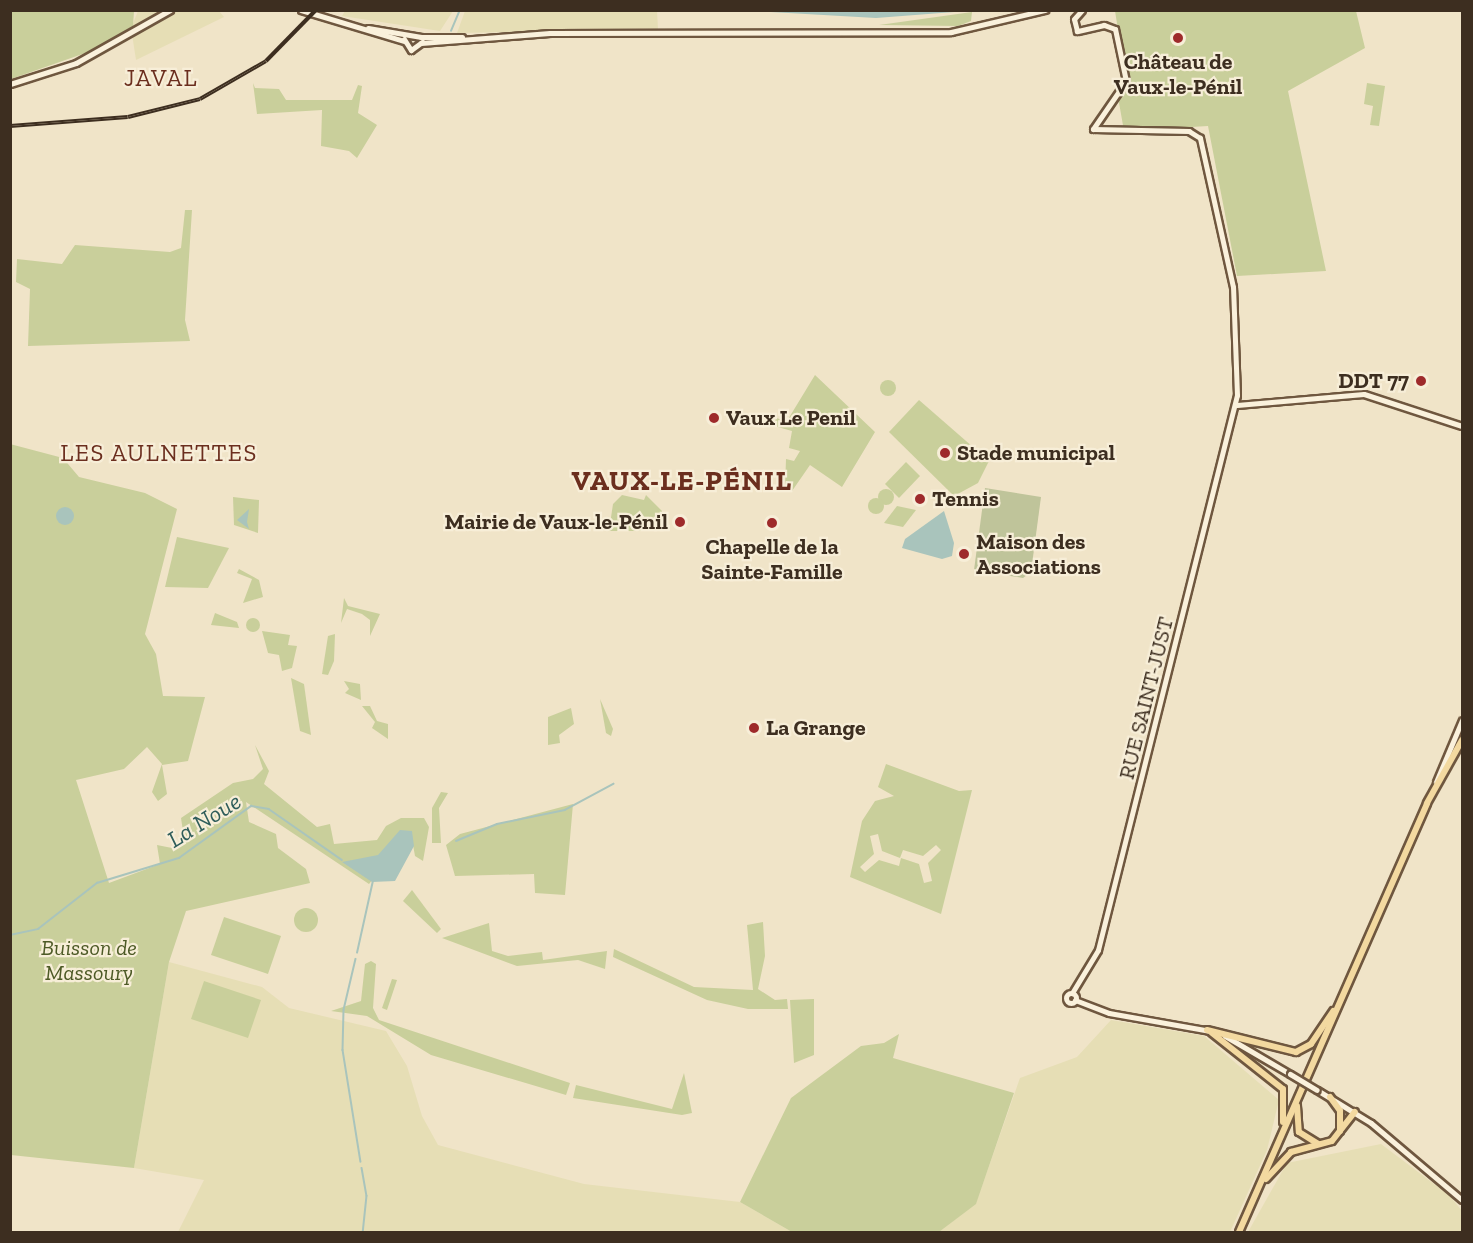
<!DOCTYPE html>
<meta charset="utf-8">
<style>
body{margin:0}
#map{position:relative;width:1473px;height:1243px;overflow:hidden;background:#f0e4c8;font-family:"Zilla Slab",serif}
div>[style]{position:absolute}
[style*='--x']{left:calc(var(--x)*1px);top:calc(var(--y)*1px);width:calc(var(--w)*1px);rotate:calc(var(--a)*1deg)}
.farmland>*{inset:0;background:#e6deb5}
.green>*{inset:0;background:#c9cf9b}
.round{border-radius:50%}
.cemetery>*{inset:0;background:#bfc49a}
.water>*{inset:0;background:#a9c4bc}
.stream>*{height:1.5px;margin:-0.75px;padding:0 0.75px;transform-origin:0.75px;border-radius:0.75px;background:#a9c4bc}
.roads{filter:drop-shadow(2px 0 #6f573f) drop-shadow(-2px 0 #6f573f) drop-shadow(0 2px #6f573f) drop-shadow(0 -2px #6f573f)}
.secondary>*{height:5px;margin:-2.5px;padding:0 2.5px;transform-origin:2.5px;border-radius:2.5px;background:#faf1dc}
.secondary>.ring{margin:-2.5px;padding:0;box-sizing:content-box;background:none;border:5px solid #faf1dc;border-radius:50%}
.primary>*{height:6px;margin:-3px;padding:0 3px;transform-origin:3px;border-radius:3px;background:#f3d9a0}
.rail>*{height:4px;margin-top:-2px;transform-origin:0;background:repeating-linear-gradient(90deg,#f7eed8 0 4.5px,#3d2e20 0 9px);box-sizing:border-box;border-block:2px solid #3d2e20}
.bridges{filter:drop-shadow(2px 0 #6f573f) drop-shadow(-2px 0 #6f573f) drop-shadow(0 2px #6f573f) drop-shadow(0 -2px #6f573f)}
.secondary-bridge>*{height:5px;margin:-2.5px;padding:0 2.5px;transform-origin:2.5px;border-radius:2.5px;background:#faf1dc}
.dots>*{width:16px;height:16px;translate:-50% -50%;box-sizing:border-box;border:3px solid #f7eed8;border-radius:50%}
span{translate:-50% -50%;white-space:nowrap;text-align:center;line-height:1.15;-webkit-text-stroke:4.5px #f7eed8;paint-order:stroke}
.poi-label{font-size:22px;color:#3d2e20;font-weight:700}
.right{translate:-100% -50%;text-align:right}
.left{translate:0 -50%;text-align:left}
.street-label{font-size:22px;color:#3d2e20}
.park-label{font-size:22px;color:#4d5a26;font-style:italic}
.neighbourhood-label{font-size:24px;color:#6b2e1e;letter-spacing:1.5px}
.water-label{font-size:24px;color:#2f5d5a;font-style:italic}
.district-label{font-size:28px;color:#6b2e1e;font-weight:700;letter-spacing:1.5px}
.frame{position:absolute;inset:0;border:12px solid #3d2e20;pointer-events:none}
</style>
<div id="map">
<div class="farmland">
<div style="clip-path:polygon(138px 11px,219px 11px,224px 17px,136px 60px,131px 28px)"></div>
<div style="clip-path:polygon(345px 11px,345px 10px,453px 11px,440px 31px,342px 16px)"></div>
<div style="clip-path:polygon(465px 11px,657px 11px,658px 29px,457px 33px)"></div>
<div style="clip-path:polygon(169px 962px,262px 987px,289px 1008px,386px 1031px,407px 1066px,422px 1116px,438px 1145px,584px 1184px,740px 1202px,792px 1232px,178px 1232px,204px 1180px,134px 1168px)"></div>
<div style="clip-path:polygon(1111px 1020px,1204px 1036px,1279px 1100px,1267px 1150px,1230px 1232px,939px 1232px,976px 1203px,1020px 1078px,1077px 1057px)"></div>
<div style="clip-path:polygon(1381px 1144px,1450px 1196px,1462px 1211px,1462px 1232px,1248px 1232px,1287px 1163px)"></div>
</div>
<div class="green">
<div style="clip-path:polygon(11px 11px,134px 11px,133px 26px,94px 50px,11px 79px)"></div>
<div style="clip-path:polygon(1115px 11px,1356px 11px,1365px 48px,1288px 91px,1326px 271px,1237px 276px,1208px 126px,1124px 131px,1118px 97px,1127px 85px)"></div>
<div style="clip-path:polygon(972px 12px,971px 21px,958px 26px,879px 25px)"></div>
<div style="clip-path:polygon(253px 83px,255px 88px,279px 89px,286px 100px,352px 100px,358px 85px,362px 86px,358px 113px,377px 125px,357px 158px,349px 151px,321px 146px,322px 110px,257px 114px)"></div>
<div style="clip-path:polygon(1367px 83px,1385px 86px,1379px 126px,1370px 125px,1373px 106px,1364px 104px)"></div>
<div style="clip-path:polygon(185px 210px,192px 210px,185px 320px,190px 341px,28px 346px,30px 289px,16px 282px,17px 259px,62px 264px,75px 245px,170px 252px,181px 248px)"></div>
<div style="clip-path:polygon(815px 375px,875px 432px,842px 487px,810px 465px,792px 491px,785px 488px,786px 459px,794px 461px,800px 451px,789px 448px,792px 431px,774px 426px,776px 418px,787px 421px)"></div>
<div class="round" style="left:880px;top:380px;width:16px;height:16px"></div>
<div style="clip-path:polygon(919px 400px,989px 461px,978px 483px,954px 496px,889px 432px)"></div>
<div style="clip-path:polygon(10px 444px,63px 458px,79px 477px,145px 493px,177px 509px,145px 634px,156px 654px,163px 696px,205px 697px,188px 761px,162px 765px,167px 794px,158px 801px,152px 792px,162px 764px,147px 747px,124px 769px,76px 780px,109px 883px,160px 864px,157px 845px,172px 848px,184px 838px,181px 818px,233px 783px,253px 779px,263px 769px,255px 745px,269px 771px,264px 784px,317px 827px,330px 824px,334px 844px,377px 840px,386px 826px,401px 818px,424px 818px,429px 827px,423px 861px,415px 856px,411px 834px,369px 884px,246px 802px,249px 822px,276px 834px,278px 848px,306px 869px,310px 883px,186px 911px,169px 962px,134px 1168px,11px 1155px)"></div>
<div style="clip-path:polygon(906px 462px,920px 476px,899px 498px,885px 484px)"></div>
<div class="round" style="left:878px;top:489px;width:16px;height:16px"></div>
<div style="clip-path:polygon(622px 495px,644px 500px,646px 495px,662px 511px,663px 531px,609px 531px,613px 504px)"></div>
<div style="clip-path:polygon(233px 497px,259px 500px,258px 533px,234px 525px)"></div>
<div class="round" style="left:868px;top:498px;width:16px;height:16px"></div>
<div style="clip-path:polygon(897px 506px,916px 510px,903px 527px,884px 523px)"></div>
<div style="clip-path:polygon(177px 537px,229px 548px,208px 588px,165px 587px)"></div>
<div style="clip-path:polygon(239px 569px,259px 580px,263px 597px,243px 603px,252px 579px,237px 573px)"></div>
<div style="clip-path:polygon(344px 598px,348px 606px,380px 614px,370px 636px,370px 620px,362px 614px,347px 609px,341px 623px)"></div>
<div style="clip-path:polygon(215px 613px,237px 622px,239px 628px,211px 625px)"></div>
<div class="round" style="left:246px;top:618px;width:14px;height:14px"></div>
<div style="clip-path:polygon(262px 631px,290px 635px,288px 645px,297px 646px,292px 668px,282px 671px,279px 655px,268px 653px)"></div>
<div style="clip-path:polygon(335px 634px,334px 661px,328px 675px,322px 674px,328px 636px)"></div>
<div style="clip-path:polygon(291px 678px,304px 684px,311px 735px,300px 731px)"></div>
<div style="clip-path:polygon(344px 681px,360px 684px,361px 700px,345px 693px,349px 689px)"></div>
<div style="clip-path:polygon(600px 699px,613px 729px,611px 736px,606px 733px)"></div>
<div style="clip-path:polygon(362px 706px,370px 706px,377px 721px,388px 724px,388px 739px,372px 728px,375px 722px)"></div>
<div style="clip-path:polygon(571px 708px,574px 724px,559px 735px,560px 743px,548px 745px,548px 717px)"></div>
<div style="clip-path:polygon(evenodd,886px 764px,959px 791px,972px 790px,941px 914px,850px 877px,862px 821px,875px 801px,894px 796px,878px 787px,886px 764px,878px 834px,882px 851px,900px 858px,903px 850px,923px 856px,936px 845px,941px 850px,928px 863px,932px 881px,924px 883px,919px 864px,901px 858px,899px 866px,879px 860px,865px 872px,860px 867px,874px 854px,870px 836px,878px 834px)"></div>
<div style="clip-path:polygon(441px 792px,448px 793px,439px 808px,441px 843px,432px 843px,432px 808px)"></div>
<div style="clip-path:polygon(573px 804px,565px 895px,535px 893px,534px 874px,455px 876px,446px 845px,460px 834px)"></div>
<div style="clip-path:polygon(412px 890px,441px 929px,437px 933px,403px 901px)"></div>
<div class="round" style="left:294px;top:908px;width:24px;height:24px"></div>
<div style="clip-path:polygon(224px 917px,281px 936px,268px 974px,211px 955px)"></div>
<div style="clip-path:polygon(763px 922px,765px 956px,758px 989px,775px 1000px,787px 999px,788px 1009px,748px 1009px,707px 1000px,613px 957px,614px 949px,694px 987px,753px 990px,747px 925px)"></div>
<div style="clip-path:polygon(489px 923px,492px 951px,508px 956px,542px 952px,543px 960px,607px 951px,605px 969px,578px 960px,517px 966px,442px 938px)"></div>
<div style="clip-path:polygon(371px 961px,376px 964px,373px 1008px,379px 1020px,570px 1083px,566px 1095px,431px 1055px,367px 1016px,331px 1011px,361px 1001px,365px 964px)"></div>
<div style="clip-path:polygon(392px 979px,397px 980px,387px 1010px,382px 1008px)"></div>
<div style="clip-path:polygon(204px 981px,261px 1000px,248px 1038px,191px 1019px)"></div>
<div style="clip-path:polygon(814px 999px,814px 1055px,794px 1063px,790px 1000px)"></div>
<div style="clip-path:polygon(899px 1034px,893px 1058px,1014px 1093px,976px 1204px,939px 1232px,792px 1232px,740px 1202px,791px 1098px,861px 1046px,884px 1043px)"></div>
<div style="clip-path:polygon(684px 1073px,692px 1113px,682px 1115px,573px 1098px,576px 1085px,672px 1109px)"></div>
</div>
<div class="cemetery">
<div style="clip-path:polygon(985px 488px,1041px 497px,1031px 572px,1023px 578px,974px 570px)"></div>
</div>
<div class="water">
<div style="clip-path:polygon(752px 11px,967px 10px,967px 11px,876px 18px)"></div>
<div class="round" style="left:56px;top:507px;width:18px;height:18px"></div>
<div style="clip-path:polygon(249px 509px,247px 522px,249px 529px,237px 520px)"></div>
<div style="clip-path:polygon(944px 511px,954px 543px,952px 556px,942px 559px,902px 548px,905px 539px)"></div>
<div style="clip-path:polygon(400px 830px,412px 831px,414px 846px,395px 881px,372px 882px,342px 862px,378px 855px)"></div>
</div>
<div class="stream">
<div style="--x:451;--y:31;--w:23;--a:-67"></div>
<div style="--x:456;--y:841;--w:44;--a:-22.5"></div>
<div style="--x:497;--y:824;--w:69;--a:-11.6"></div>
<div style="--x:565;--y:810;--w:55;--a:-28.4"></div>
<div style="--x:10;--y:935;--w:29;--a:-12"></div>
<div style="--x:38;--y:929;--w:75;--a:-37.9"></div>
<div style="--x:97;--y:883;--w:86;--a:-17"></div>
<div style="--x:179;--y:858;--w:89;--a:-35.8"></div>
<div style="--x:251;--y:806;--w:18;--a:9"></div>
<div style="--x:269;--y:809;--w:89;--a:34.9"></div>
<div style="--x:357;--y:953;--w:74;--a:-77.5"></div>
<div style="--x:356;--y:959;--w:52;--a:103.2"></div>
<div style="--x:344;--y:1010;--w:40;--a:91.4"></div>
<div style="--x:343;--y:1050;--w:113;--a:80.9"></div>
<div style="--x:362;--y:1168;--w:28;--a:80"></div>
<div style="--x:367;--y:1196;--w:36;--a:96"></div>
</div>
<div class="roads">
<div class="secondary">
<div style="--x:301;--y:10;--w:108;--a:16.8"></div>
<div style="--x:368;--y:28;--w:54;--a:9.6"></div>
<div style="--x:421;--y:37;--w:41;--a:0"></div>
<div style="--x:404;--y:39;--w:13;--a:58"></div>
<div style="--x:411;--y:50;--w:14;--a:-36"></div>
<div style="--x:421;--y:43;--w:129;--a:-4.4"></div>
<div style="--x:550;--y:33;--w:401;--a:-0.1"></div>
<div style="--x:951;--y:32;--w:97;--a:-13.2"></div>
<div style="--x:10;--y:84;--w:69;--a:-17.7"></div>
<div style="--x:76;--y:63;--w:108;--a:-29.4"></div>
<div style="--x:1237;--y:405;--w:127;--a:-5"></div>
<div style="--x:1364;--y:394;--w:103;--a:18.1"></div>
<div style="--x:1436;--y:782;--w:67;--a:-67.2"></div>
<div class="ring" style="left:1066px;top:993px;width:5px;height:5px"></div>
<div style="--x:1072;--y:993;--w:50;--a:-58.8"></div>
<div style="--x:1098;--y:950;--w:572;--a:-75.94"></div>
<div style="--x:1237;--y:395;--w:108;--a:-92.1"></div>
<div style="--x:1233;--y:287;--w:153;--a:-102.5"></div>
<div style="--x:1200;--y:138;--w:13;--a:-148"></div>
<div style="--x:1189;--y:131;--w:96;--a:-178.8"></div>
<div style="--x:1093;--y:129;--w:58;--a:-55.5"></div>
<div style="--x:1126;--y:81;--w:53;--a:-101.9"></div>
<div style="--x:1115;--y:29;--w:12;--a:-160"></div>
<div style="--x:1104;--y:25;--w:28;--a:167"></div>
<div style="--x:1077;--y:31;--w:12;--a:-104"></div>
<div style="--x:1074;--y:19;--w:12;--a:-48"></div>
<div style="--x:1075;--y:1000;--w:36;--a:21"></div>
<div style="--x:1109;--y:1013;--w:103;--a:10.1"></div>
<div style="--x:1225;--y:1036;--w:75;--a:30.3"></div>
<div style="--x:1317;--y:1090;--w:63;--a:31.4"></div>
<div style="--x:1371;--y:1123;--w:119;--a:40.2"></div>
</div>
<div class="primary">
<div style="--x:1207;--y:1030;--w:92;--a:13.9"></div>
<div style="--x:1296;--y:1052;--w:17;--a:-28"></div>
<div style="--x:1311;--y:1044;--w:40;--a:-56"></div>
<div style="--x:1212;--y:1033;--w:90;--a:38.3"></div>
<div style="--x:1283;--y:1089;--w:33;--a:90"></div>
<div style="--x:1330;--y:1097;--w:17;--a:54"></div>
<div style="--x:1340;--y:1111;--w:20;--a:90"></div>
<div style="--x:1297;--y:1106;--w:26;--a:86"></div>
<div style="--x:1299;--y:1132;--w:22;--a:32"></div>
<div style="--x:1266;--y:1179;--w:37;--a:-47"></div>
<div style="--x:1291;--y:1152;--w:42;--a:-15"></div>
<div style="--x:1332;--y:1141;--w:37;--a:-52"></div>
<div style="--x:1239;--y:1232;--w:468;--a:-66.3"></div>
<div style="--x:1427;--y:803;--w:72;--a:-60.9"></div>
</div>
</div>
<div class="rail">
<div style="--x:10;--y:126;--w:118;--a:-4.4"></div>
<div style="--x:128;--y:117;--w:74;--a:-14"></div>
<div style="--x:200;--y:99;--w:76;--a:-29.9"></div>
<div style="--x:266;--y:61;--w:71;--a:-45.6"></div>
</div>
<div class="bridges">
<div class="secondary-bridge">
<div style="--x:1290;--y:1074;--w:31;--a:31"></div>
</div>
</div>
<div class="dots">
<div style="left:1178px;top:38px;background:#9e2a2b"></div>
<div style="left:1421px;top:381px;background:#9e2a2b"></div>
<div style="left:714px;top:418px;background:#9e2a2b"></div>
<div style="left:945px;top:453px;background:#9e2a2b"></div>
<div style="left:920px;top:499px;background:#9e2a2b"></div>
<div style="left:680px;top:522px;background:#9e2a2b"></div>
<div style="left:772px;top:523px;background:#9e2a2b"></div>
<div style="left:964px;top:554px;background:#9e2a2b"></div>
<div style="left:754px;top:728px;background:#9e2a2b"></div>
</div>
<div class="poi-label">
<span style="left:1178px;top:74px">Château de<br>Vaux-le-Pénil</span>
<span class="right" style="left:1409px;top:381px">DDT 77</span>
<span class="left" style="left:726px;top:418px">Vaux Le Penil</span>
<span class="left" style="left:957px;top:453px">Stade municipal</span>
<span class="left" style="left:932px;top:499px">Tennis</span>
<span class="right" style="left:668px;top:522px">Mairie de Vaux-le-Pénil</span>
<span class="left" style="left:976px;top:554px">Maison des<br>Associations</span>
<span style="left:772px;top:559px">Chapelle de la<br>Sainte-Famille</span>
<span class="left" style="left:766px;top:728px">La Grange</span>
</div>
<div class="street-label">
<span style="left:1146px;top:698px;rotate:-76deg">RUE SAINT-JUST</span>
</div>
<div class="park-label">
<span style="left:89px;top:960px">Buisson de<br>Massoury</span>
</div>
<div class="neighbourhood-label">
<span style="left:161px;top:78px">JAVAL</span>
<span style="left:159px;top:453px">LES AULNETTES</span>
</div>
<div class="water-label">
<span style="left:204px;top:820px;rotate:-32deg">La Noue</span>
</div>
<div class="district-label">
<span style="left:682px;top:481px">VAUX-LE-PÉNIL</span>
</div>
<div class="frame"></div>
</div>
